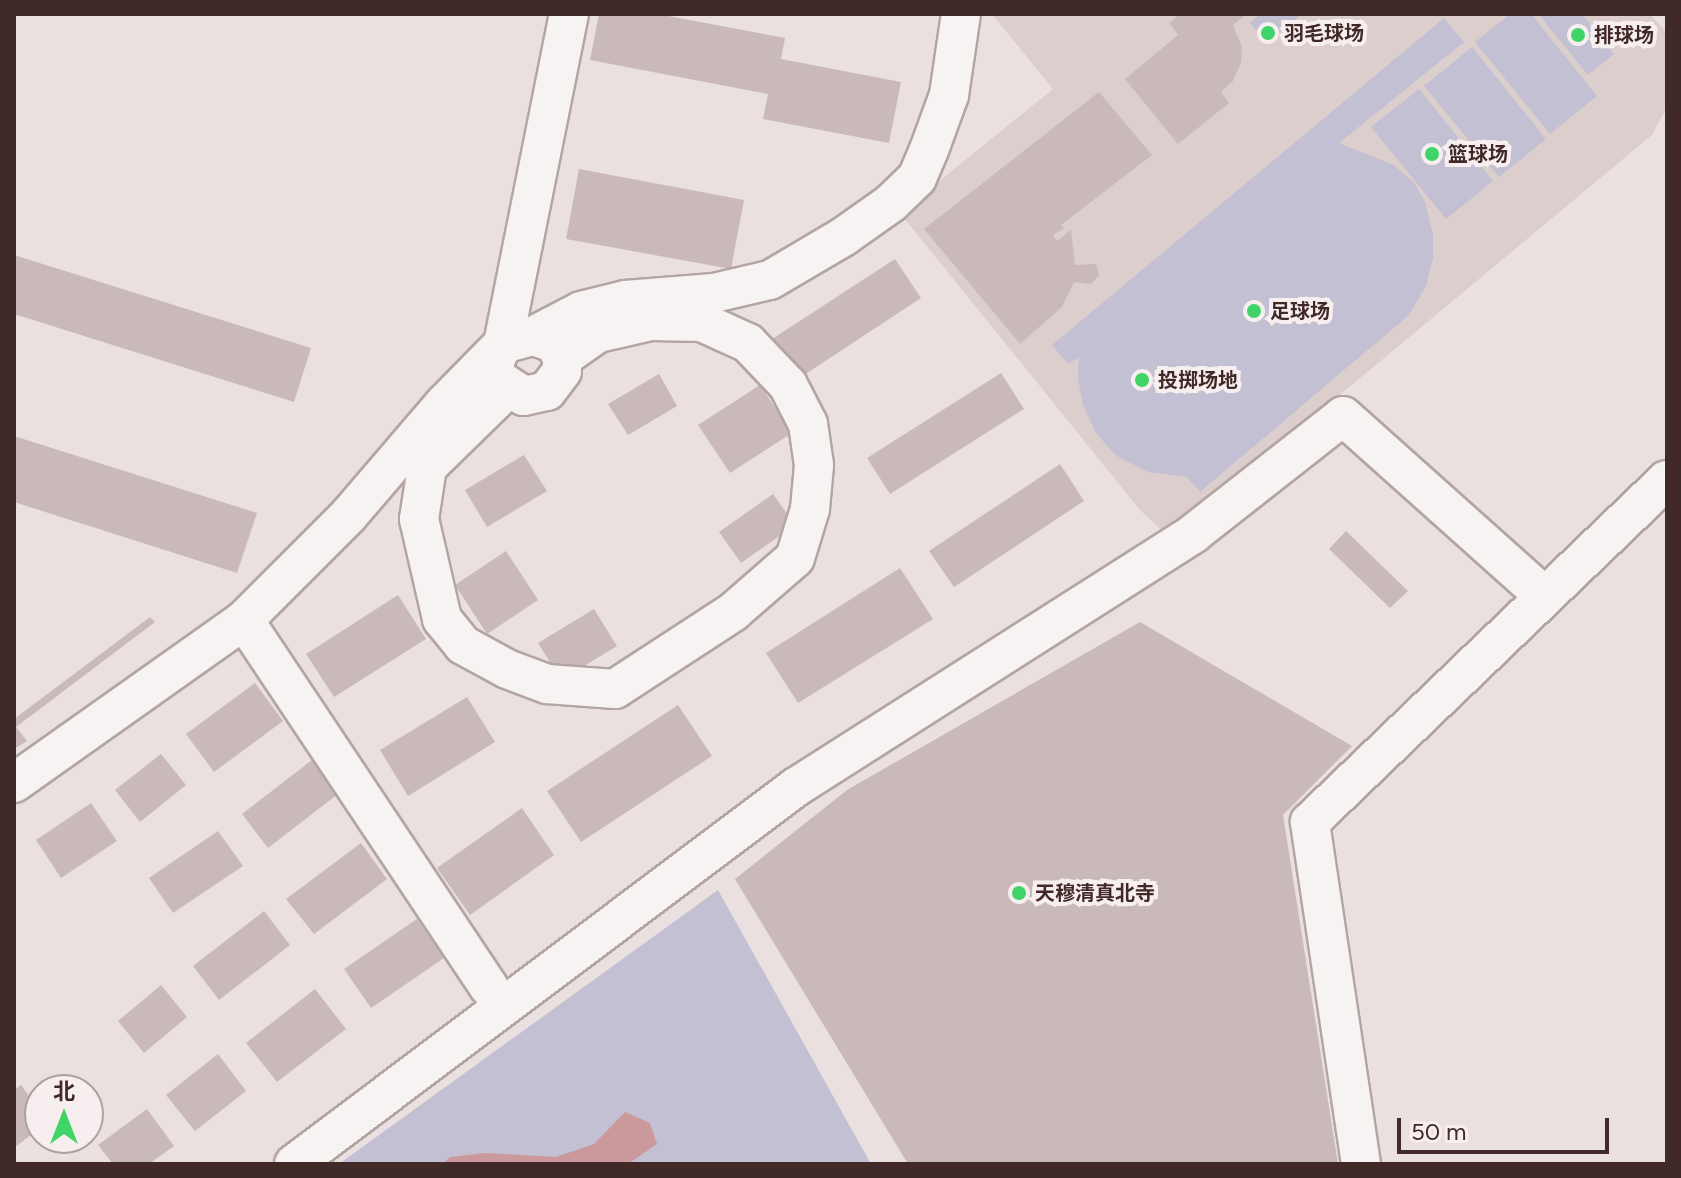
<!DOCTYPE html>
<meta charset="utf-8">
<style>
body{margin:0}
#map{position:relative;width:1681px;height:1178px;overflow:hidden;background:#e9e0df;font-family:Figtree,"Noto Sans SC",sans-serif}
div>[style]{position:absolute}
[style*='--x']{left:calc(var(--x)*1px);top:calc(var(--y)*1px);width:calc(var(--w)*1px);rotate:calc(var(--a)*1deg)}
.built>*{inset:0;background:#dbcecd}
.green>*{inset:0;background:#c3c0d3}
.water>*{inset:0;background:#cb999c}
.building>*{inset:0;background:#c9bab9}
.roads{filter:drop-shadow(2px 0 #b3a5a4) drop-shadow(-2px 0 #b3a5a4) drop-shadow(0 2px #b3a5a4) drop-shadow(0 -2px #b3a5a4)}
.minor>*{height:38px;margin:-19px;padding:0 19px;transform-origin:19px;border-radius:19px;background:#f7f3f2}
.dots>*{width:22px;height:22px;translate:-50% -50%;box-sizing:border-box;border:4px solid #f7efef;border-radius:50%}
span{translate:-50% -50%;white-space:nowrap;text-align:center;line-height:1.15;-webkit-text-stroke:8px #f7efef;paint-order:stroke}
.poi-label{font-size:20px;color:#412928;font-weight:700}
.left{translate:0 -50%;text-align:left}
.frame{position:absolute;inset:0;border:16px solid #412928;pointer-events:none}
.north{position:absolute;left:24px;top:1074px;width:80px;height:80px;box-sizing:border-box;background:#f7efef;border:2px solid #aea09f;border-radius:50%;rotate:0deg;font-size:22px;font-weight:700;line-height:32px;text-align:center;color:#412928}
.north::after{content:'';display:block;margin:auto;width:28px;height:36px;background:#40d367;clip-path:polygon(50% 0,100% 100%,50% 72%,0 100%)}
.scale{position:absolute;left:1397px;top:1118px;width:212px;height:36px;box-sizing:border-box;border:4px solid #412928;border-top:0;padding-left:10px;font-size:24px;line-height:28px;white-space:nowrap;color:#412928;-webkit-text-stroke:6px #f7efef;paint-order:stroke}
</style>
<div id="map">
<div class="built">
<div style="clip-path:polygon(992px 14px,1650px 14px,1667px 33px,1667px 107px,1652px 135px,1169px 537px,1140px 510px,900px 213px,1053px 89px)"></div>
</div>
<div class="green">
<div style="clip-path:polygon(1260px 14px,1302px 14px,1267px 43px,1250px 23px)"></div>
<div style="clip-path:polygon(1510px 14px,1531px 14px,1597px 96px,1550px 134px,1475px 42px)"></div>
<div style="clip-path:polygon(1545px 14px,1582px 14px,1614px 54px,1588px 75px,1541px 17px)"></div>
<div style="clip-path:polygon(1444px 18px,1464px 42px,1339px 143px,1394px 165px,1415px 184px,1425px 202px,1433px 235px,1433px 258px,1426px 286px,1409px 315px,1200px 492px,1187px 477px,1148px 472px,1115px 455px,1096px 433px,1083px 405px,1078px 378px,1079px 357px,1068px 364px,1052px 345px)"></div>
<div style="clip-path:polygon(1472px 47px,1546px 139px,1499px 177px,1424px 86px)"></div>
<div style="clip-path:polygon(1419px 89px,1493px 181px,1446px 219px,1371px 127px)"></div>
<div style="clip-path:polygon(718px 890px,871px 1164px,339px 1164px)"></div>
</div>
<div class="water">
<div style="clip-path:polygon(625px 1112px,650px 1123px,657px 1144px,628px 1164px,442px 1164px,450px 1157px,485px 1153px,556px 1157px,594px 1144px)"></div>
</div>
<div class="building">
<div style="clip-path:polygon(599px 14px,658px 14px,785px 38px,781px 59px,901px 82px,889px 143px,763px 119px,768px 94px,590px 60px)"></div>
<div style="clip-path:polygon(1180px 14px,1247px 14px,1233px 25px,1242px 47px,1241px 62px,1233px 81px,1221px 92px,1229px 103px,1178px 144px,1125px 79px,1178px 35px,1169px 23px)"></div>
<div style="clip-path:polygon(1099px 92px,1152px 155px,1061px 225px,1064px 228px,1053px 235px,1057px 241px,1071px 230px,1075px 265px,1096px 264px,1099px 275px,1091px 284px,1074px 282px,1062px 307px,1020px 344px,924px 229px)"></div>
<div style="clip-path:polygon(579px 169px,744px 200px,731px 269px,566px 239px)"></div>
<div style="clip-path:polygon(14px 255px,311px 348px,294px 402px,14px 314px)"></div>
<div style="clip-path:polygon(895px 259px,921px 298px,795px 381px,769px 341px)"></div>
<div style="clip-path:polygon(1001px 373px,1024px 409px,890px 494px,867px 458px)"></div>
<div style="clip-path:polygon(659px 374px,677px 406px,628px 435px,608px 404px)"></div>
<div style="clip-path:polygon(760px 385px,792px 433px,730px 473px,698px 425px)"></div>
<div style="clip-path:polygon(14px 436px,257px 513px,237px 573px,14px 502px)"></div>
<div style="clip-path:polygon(524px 455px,547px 491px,487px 527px,465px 490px)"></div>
<div style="clip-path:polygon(1060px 464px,1084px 501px,954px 587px,929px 551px)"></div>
<div style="clip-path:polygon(773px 494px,795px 525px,741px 563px,719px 532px)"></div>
<div style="clip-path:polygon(1346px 531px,1408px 591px,1390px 608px,1329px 549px)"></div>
<div style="clip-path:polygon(506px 551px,538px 600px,487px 634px,455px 585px)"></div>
<div style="clip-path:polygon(900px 568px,933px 619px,798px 703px,766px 653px)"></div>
<div style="clip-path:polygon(398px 595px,426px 639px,334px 697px,306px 654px)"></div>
<div style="clip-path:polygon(594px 609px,617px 646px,561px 680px,538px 643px)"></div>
<div style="clip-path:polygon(150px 617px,155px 622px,16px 727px,27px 741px,14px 749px,14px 719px)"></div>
<div style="clip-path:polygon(1140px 622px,1352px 746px,1283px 815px,1338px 1164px,908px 1164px,735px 879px,847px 790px)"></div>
<div style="clip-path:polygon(255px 683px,283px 721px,214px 772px,186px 734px)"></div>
<div style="clip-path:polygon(467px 697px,495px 742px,408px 796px,380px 750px)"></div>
<div style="clip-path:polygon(678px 705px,712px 756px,581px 842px,547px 791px)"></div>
<div style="clip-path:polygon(161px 754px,186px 785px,140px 822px,115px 790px)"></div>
<div style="clip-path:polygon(312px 760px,338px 794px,268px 848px,242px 814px)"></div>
<div style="clip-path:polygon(91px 803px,117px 841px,61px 878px,36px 840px)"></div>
<div style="clip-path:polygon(522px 808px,554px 855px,470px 915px,437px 868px)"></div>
<div style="clip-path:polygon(218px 831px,243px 866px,173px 913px,149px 878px)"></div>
<div style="clip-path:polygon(361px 843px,387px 879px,314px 934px,286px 899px)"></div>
<div style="clip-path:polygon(264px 911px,290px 945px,219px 1000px,193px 966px)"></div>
<div style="clip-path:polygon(417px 919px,444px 958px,371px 1008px,344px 969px)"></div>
<div style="clip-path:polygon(161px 985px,187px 1017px,144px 1053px,118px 1021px)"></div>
<div style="clip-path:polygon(315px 989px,346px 1029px,277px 1082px,246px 1043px)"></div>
<div style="clip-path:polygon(218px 1054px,246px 1091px,195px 1131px,166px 1095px)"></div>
<div style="clip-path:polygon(21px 1085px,40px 1111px,40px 1128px,14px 1148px,14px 1090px)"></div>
<div style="clip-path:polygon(147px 1109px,174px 1146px,149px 1164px,113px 1164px,98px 1145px)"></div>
</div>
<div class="roads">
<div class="minor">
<div style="--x:533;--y:336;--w:23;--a:18"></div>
<div style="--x:555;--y:343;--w:17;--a:65"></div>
<div style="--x:562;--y:358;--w:13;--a:90"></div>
<div style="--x:562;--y:371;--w:25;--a:127"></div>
<div style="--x:547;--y:391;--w:24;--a:168"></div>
<div style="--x:524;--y:396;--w:30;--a:-147"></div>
<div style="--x:499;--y:380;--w:16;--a:-112"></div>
<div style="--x:493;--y:365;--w:23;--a:-65"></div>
<div style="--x:503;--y:344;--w:31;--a:-15"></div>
<div style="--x:533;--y:336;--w:54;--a:-27.5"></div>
<div style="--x:581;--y:311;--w:45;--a:-14"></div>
<div style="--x:625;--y:300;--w:89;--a:-4.5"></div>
<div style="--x:714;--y:293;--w:57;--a:-13.1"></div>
<div style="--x:770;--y:280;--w:85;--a:-30.5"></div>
<div style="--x:843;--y:237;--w:59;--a:-35.3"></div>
<div style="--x:891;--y:203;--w:36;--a:-44"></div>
<div style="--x:917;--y:178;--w:30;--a:-67"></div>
<div style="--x:929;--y:150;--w:59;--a:-70"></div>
<div style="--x:949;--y:95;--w:82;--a:-81.6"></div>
<div style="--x:508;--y:388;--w:113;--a:135.7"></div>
<div style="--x:427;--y:467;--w:53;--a:98.7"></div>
<div style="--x:419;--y:519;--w:103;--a:77"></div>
<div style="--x:442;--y:619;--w:33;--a:51"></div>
<div style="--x:463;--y:645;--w:50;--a:28.6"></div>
<div style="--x:507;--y:669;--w:43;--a:20.6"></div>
<div style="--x:547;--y:684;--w:68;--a:4.2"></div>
<div style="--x:615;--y:689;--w:141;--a:-33.1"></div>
<div style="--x:733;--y:612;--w:82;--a:-41.1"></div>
<div style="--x:795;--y:558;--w:51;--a:-73"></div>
<div style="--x:810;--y:509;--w:44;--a:-84.8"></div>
<div style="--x:814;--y:465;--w:41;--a:-98.3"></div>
<div style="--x:808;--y:424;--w:44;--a:-117.1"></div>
<div style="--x:788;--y:385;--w:58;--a:-133.6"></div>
<div style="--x:748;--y:343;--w:51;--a:-155.5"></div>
<div style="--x:702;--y:322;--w:51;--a:-178.9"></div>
<div style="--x:651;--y:321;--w:54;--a:167.2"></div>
<div style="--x:598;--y:333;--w:44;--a:145.2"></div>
<div style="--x:244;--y:620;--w:442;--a:56.3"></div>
<div style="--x:14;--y:783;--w:282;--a:-35.3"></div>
<div style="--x:244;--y:620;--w:147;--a:-45"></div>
<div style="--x:348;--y:516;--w:149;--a:-49.4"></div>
<div style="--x:445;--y:403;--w:83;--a:-45.5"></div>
<div style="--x:503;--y:344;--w:337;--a:-78.7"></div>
<div style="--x:294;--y:1164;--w:628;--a:-36.91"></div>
<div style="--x:796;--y:787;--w:472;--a:-32.5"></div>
<div style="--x:1194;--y:533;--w:189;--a:-38.1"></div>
<div style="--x:1343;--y:416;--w:270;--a:41.8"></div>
<div style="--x:1361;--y:1164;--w:346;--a:-98.5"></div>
<div style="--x:1310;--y:822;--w:494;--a:-43.8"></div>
</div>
</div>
<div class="dots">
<div style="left:1268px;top:33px;background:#40d367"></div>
<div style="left:1578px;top:35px;background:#40d367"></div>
<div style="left:1432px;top:154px;background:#40d367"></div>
<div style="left:1254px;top:311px;background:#40d367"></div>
<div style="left:1142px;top:380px;background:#40d367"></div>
<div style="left:1019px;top:893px;background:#40d367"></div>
</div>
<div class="poi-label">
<span class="left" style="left:1284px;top:33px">羽毛球场</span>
<span class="left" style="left:1594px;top:35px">排球场</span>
<span class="left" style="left:1448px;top:154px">篮球场</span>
<span class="left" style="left:1270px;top:311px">足球场</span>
<span class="left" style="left:1158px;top:380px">投掷场地</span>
<span class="left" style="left:1035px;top:893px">天穆清真北寺</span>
</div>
<div class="frame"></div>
<div class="north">北</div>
<div class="scale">50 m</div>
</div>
